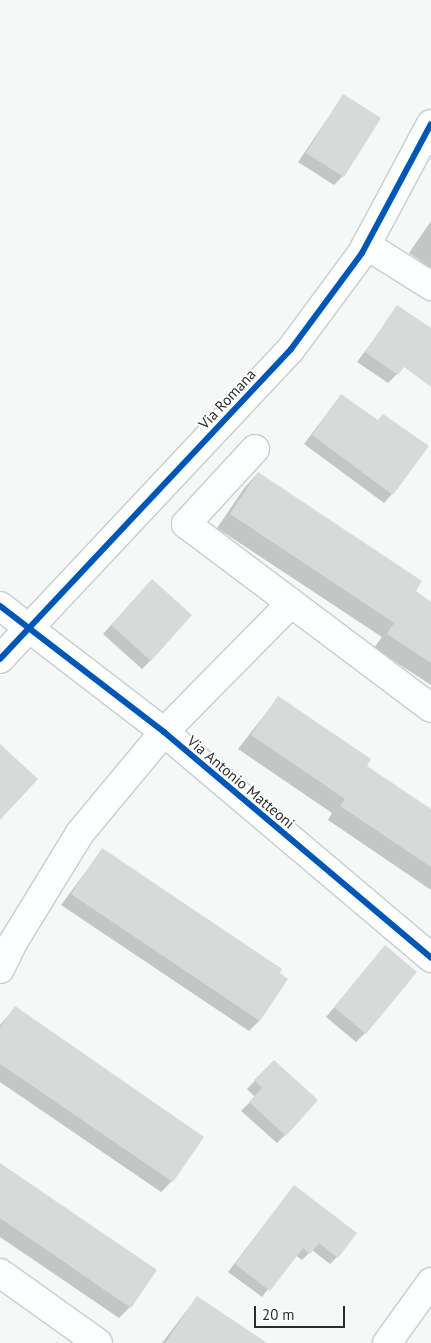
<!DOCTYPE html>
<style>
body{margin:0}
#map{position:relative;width:431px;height:1343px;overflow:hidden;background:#f4f8f6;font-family:"PT Sans",sans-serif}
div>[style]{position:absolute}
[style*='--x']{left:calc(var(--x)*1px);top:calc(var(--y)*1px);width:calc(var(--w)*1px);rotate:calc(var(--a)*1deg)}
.shadow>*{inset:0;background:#0003}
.building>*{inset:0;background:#d7dad8}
.roads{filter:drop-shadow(1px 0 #c9cdcb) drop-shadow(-1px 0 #c9cdcb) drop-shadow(0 1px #c9cdcb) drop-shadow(0 -1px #c9cdcb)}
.minor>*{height:28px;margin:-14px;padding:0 14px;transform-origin:14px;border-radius:14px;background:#fdfefe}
.cycleway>*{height:6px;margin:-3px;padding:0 3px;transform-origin:3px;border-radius:3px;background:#0057b8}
span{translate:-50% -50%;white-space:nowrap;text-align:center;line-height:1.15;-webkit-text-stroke:4px #fff;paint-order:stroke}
.street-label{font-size:15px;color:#2b2e2c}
.scale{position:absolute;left:254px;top:1306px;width:91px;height:22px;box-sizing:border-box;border:2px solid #2b2e2c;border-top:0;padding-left:6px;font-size:15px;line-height:18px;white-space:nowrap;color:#2b2e2c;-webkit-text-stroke:4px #fff;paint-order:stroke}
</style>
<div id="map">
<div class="shadow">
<div style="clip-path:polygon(343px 96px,343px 176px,334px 185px,298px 162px)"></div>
<div style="clip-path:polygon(431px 221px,431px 268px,409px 253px)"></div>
<div style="clip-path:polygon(398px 307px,397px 374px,388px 383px,357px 362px)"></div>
<div style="clip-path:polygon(341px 395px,392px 494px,384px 503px,304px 444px)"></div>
<div style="clip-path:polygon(258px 473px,431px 603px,431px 685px,374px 648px,382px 637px,217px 528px,245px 487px)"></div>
<div style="clip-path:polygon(143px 590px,151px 660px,142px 669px,103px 634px)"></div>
<div style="clip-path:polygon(278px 698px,365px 766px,431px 810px,431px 890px,328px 820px,332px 813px,238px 749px)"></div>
<div style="clip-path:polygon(102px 850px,260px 1020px,249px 1031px,61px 905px)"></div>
<div style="clip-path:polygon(385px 947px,365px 1033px,356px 1042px,326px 1017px)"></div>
<div style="clip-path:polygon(15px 1008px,172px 1181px,161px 1192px,0 1082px,0 1025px)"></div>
<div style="clip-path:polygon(266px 1069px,285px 1135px,277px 1143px,241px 1111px,255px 1097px,247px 1089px)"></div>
<div style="clip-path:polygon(0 1165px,130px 1307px,119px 1318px,0 1237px)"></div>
<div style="clip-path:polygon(294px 1186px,337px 1257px,330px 1264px,312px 1250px,302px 1260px,295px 1255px,262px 1297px,228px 1272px)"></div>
<div style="clip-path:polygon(197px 1297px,265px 1343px,162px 1343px)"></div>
</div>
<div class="building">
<div style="clip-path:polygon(343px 94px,381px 118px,344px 177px,306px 153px)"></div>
<div style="clip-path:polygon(397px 305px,431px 328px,431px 387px,404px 367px,398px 375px,365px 352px)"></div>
<div style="clip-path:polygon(341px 394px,378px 420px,383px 414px,429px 446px,393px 495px,312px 435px)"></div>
<div style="clip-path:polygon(258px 472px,422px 581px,416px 591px,431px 602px,431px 663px,387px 634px,394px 623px,230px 514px)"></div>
<div style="clip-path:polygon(152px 579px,192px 615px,151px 661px,111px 625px)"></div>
<div style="clip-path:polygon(278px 696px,371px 759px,367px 766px,431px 809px,431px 867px,340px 806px,345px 799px,251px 735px)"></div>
<div style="clip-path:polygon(0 744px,38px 779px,0 820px)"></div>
<div style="clip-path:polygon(102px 848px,282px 969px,280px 973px,288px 979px,260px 1021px,71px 894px)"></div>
<div style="clip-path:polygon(385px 945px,417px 972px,366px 1034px,334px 1007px)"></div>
<div style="clip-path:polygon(15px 1006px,204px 1137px,173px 1182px,0 1064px,0 1028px)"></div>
<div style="clip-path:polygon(274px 1060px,318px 1100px,286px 1136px,249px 1102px,262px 1088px,254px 1080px)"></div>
<div style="clip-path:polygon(0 1163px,157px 1270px,131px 1308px,0 1218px)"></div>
<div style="clip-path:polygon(294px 1185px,357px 1233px,338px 1258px,319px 1243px,310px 1254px,303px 1248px,270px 1291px,235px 1264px)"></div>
<div style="clip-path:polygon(197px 1296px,267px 1343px,165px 1343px)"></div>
</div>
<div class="roads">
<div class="minor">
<div style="--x:366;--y:245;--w:77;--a:32.2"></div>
<div style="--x:255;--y:449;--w:102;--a:132.6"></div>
<div style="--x:186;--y:524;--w:306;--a:36.9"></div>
<div style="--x:0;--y:606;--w:207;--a:37.5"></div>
<div style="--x:164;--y:732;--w:350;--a:40.2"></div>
<div style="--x:0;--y:659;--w:425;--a:-46.8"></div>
<div style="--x:291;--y:349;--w:119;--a:-53.5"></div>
<div style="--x:362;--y:253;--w:146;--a:-61.9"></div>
<div style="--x:0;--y:969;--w:28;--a:-64"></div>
<div style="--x:12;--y:944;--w:130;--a:-58.5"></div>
<div style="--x:80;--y:833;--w:131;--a:-50.3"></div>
<div style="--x:164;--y:732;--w:181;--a:-45.4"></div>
<div style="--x:0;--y:1273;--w:120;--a:35.5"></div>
<div style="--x:387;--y:1343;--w:75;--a:-54.2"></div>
</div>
</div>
<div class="cycleway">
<div style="--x:0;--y:606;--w:207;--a:37.5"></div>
<div style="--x:164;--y:732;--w:350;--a:40.2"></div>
<div style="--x:0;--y:659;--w:425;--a:-46.8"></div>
<div style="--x:291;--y:349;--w:119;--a:-53.5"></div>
<div style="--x:362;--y:253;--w:146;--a:-61.9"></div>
</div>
<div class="street-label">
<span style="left:227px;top:399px;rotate:-47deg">Via Romana</span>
<span style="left:241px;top:782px;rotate:40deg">Via Antonio Matteoni</span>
</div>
<div class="scale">20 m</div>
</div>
